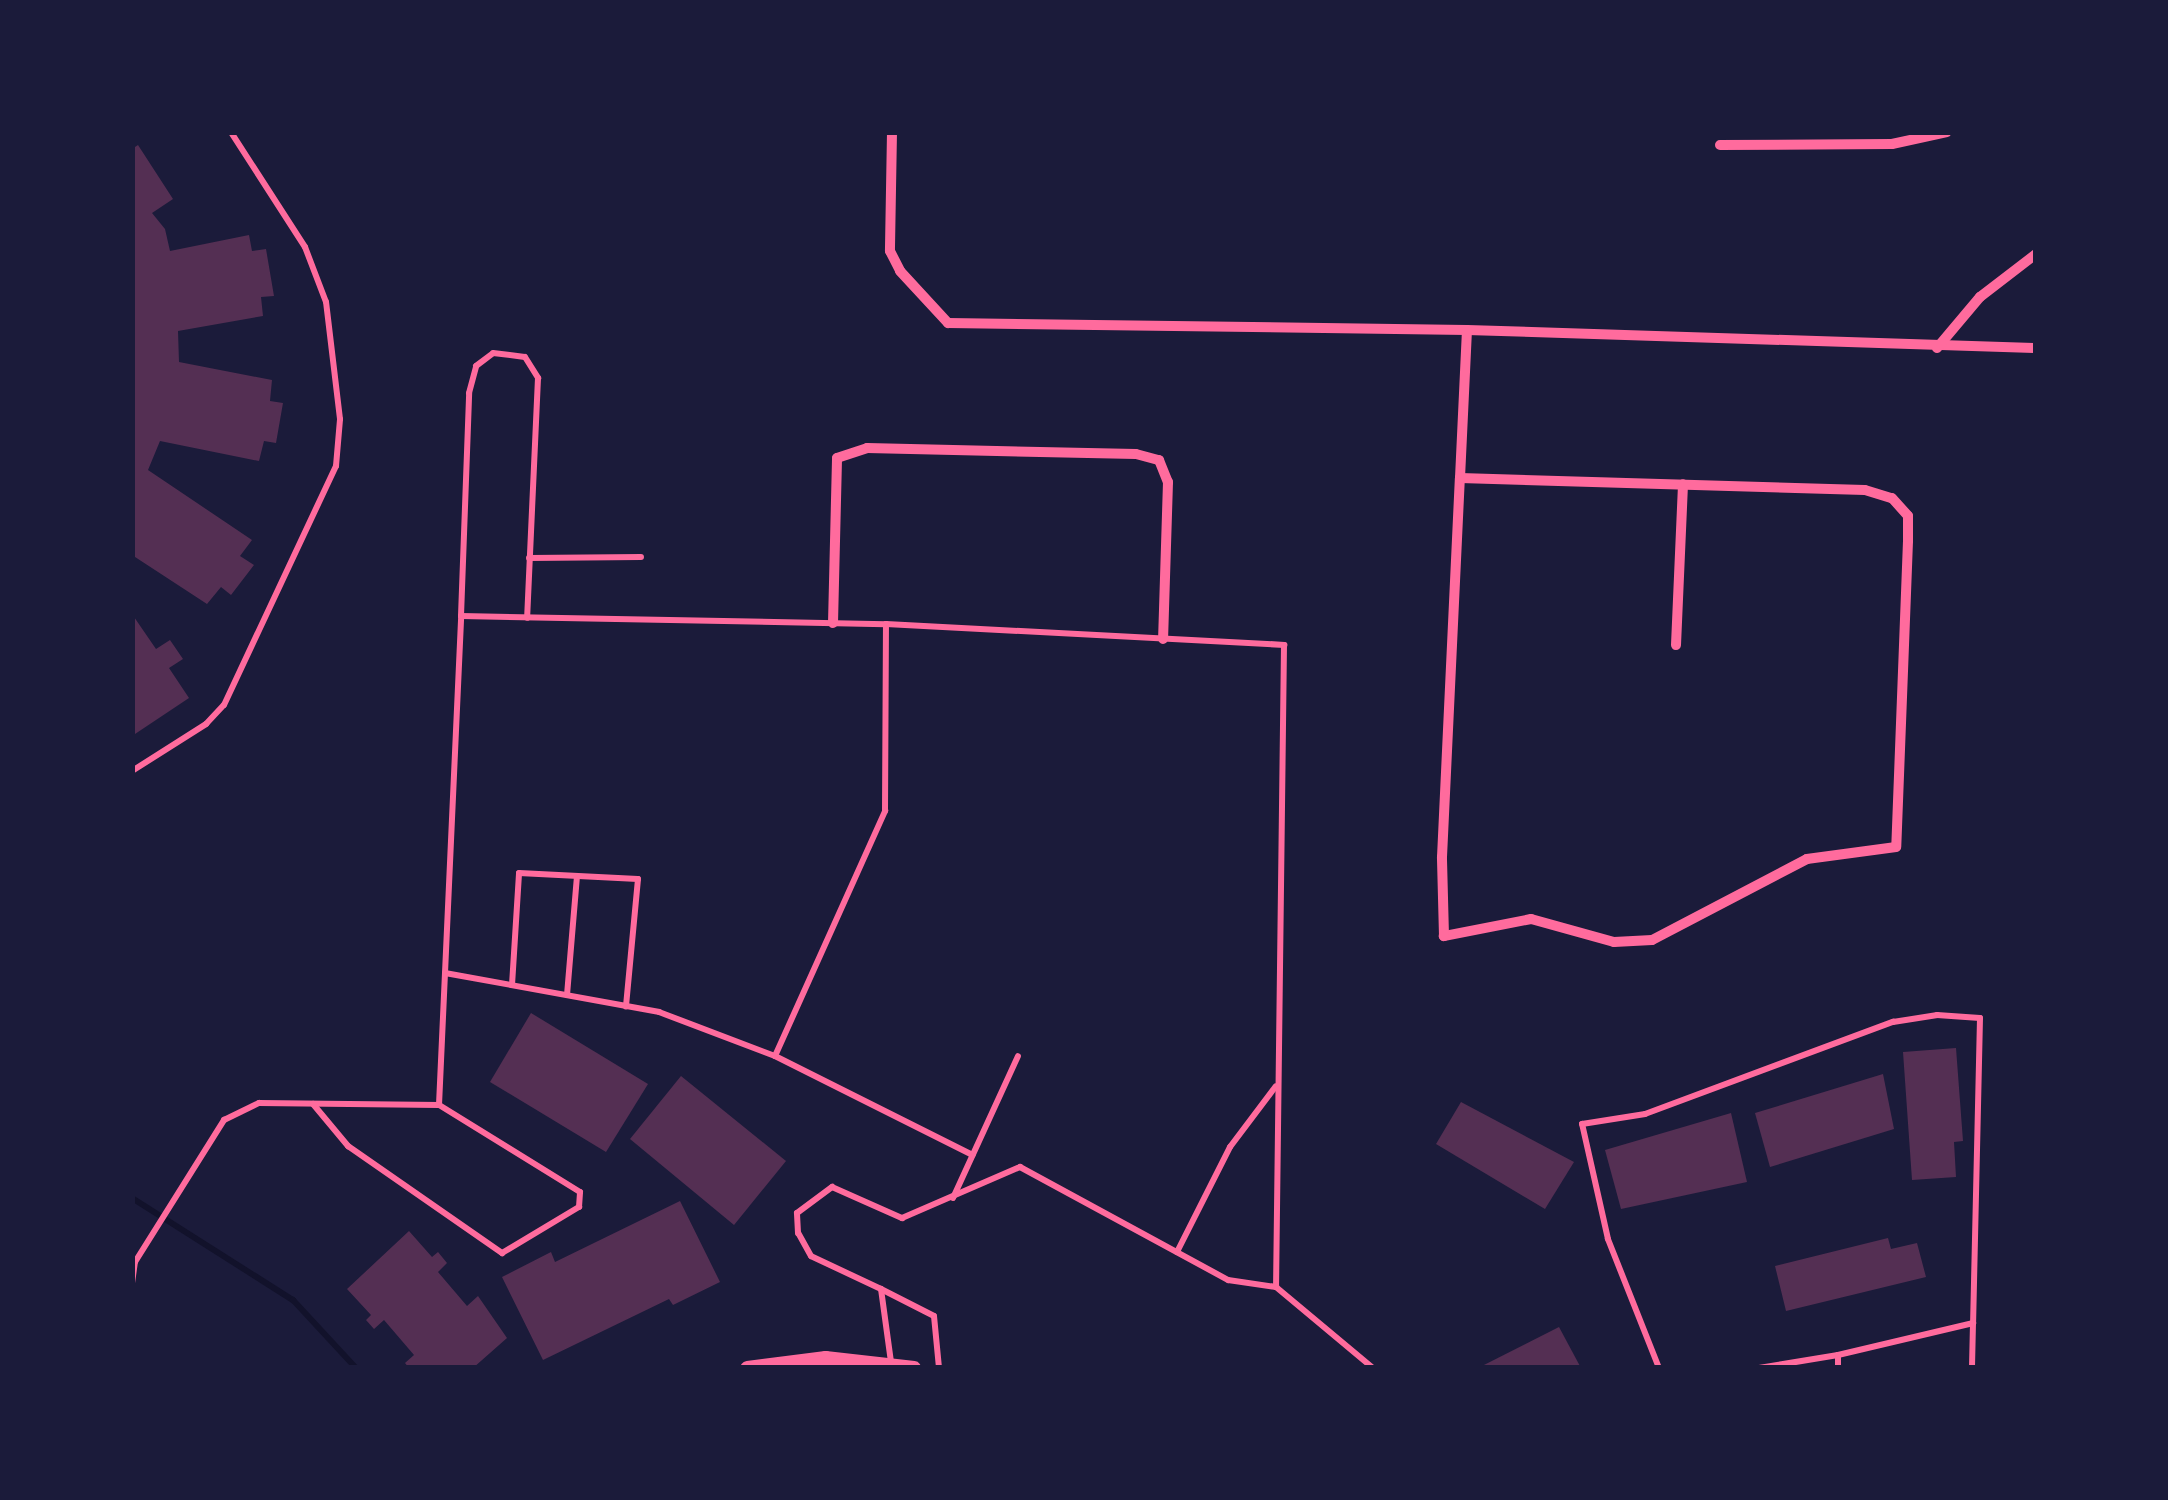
<!DOCTYPE html>
<style>
body{margin:0}
#map{position:relative;width:2168px;height:1500px;overflow:hidden;background:#1b1b3a;font-family:"Exo 2",sans-serif}
div>[style]{position:absolute}
[style*='--x']{left:calc(var(--x)*1px);top:calc(var(--y)*1px);width:calc(var(--w)*1px);rotate:calc(var(--a)*1deg)}
.stream>*{height:6px;margin:-3px;padding:0 3px;transform-origin:3px;border-radius:3px;background:#12122b}
.building>*{inset:0;background:#542f53}
.service>*{height:6px;margin:-3px;padding:0 3px;transform-origin:3px;border-radius:3px;background:#ff6b9d}
.minor>*{height:10px;margin:-5px;padding:0 5px;transform-origin:5px;border-radius:5px;background:#ff6b9d}
.tertiary>*{height:15px;margin:-7.5px;padding:0 7.5px;transform-origin:7.5px;border-radius:7.5px;background:#ff6b9d}
span{translate:-50% -50%;white-space:nowrap;text-align:center;line-height:1.15;-webkit-text-stroke:8px #1b1b3a;paint-order:stroke}
.frame{position:absolute;inset:0;border:135px solid #1b1b3a;pointer-events:none}
</style>
<div id="map">
<div class="stream">
<div style="--x:132;--y:1198;--w:191;--a:32.4"></div>
<div style="--x:293;--y:1300;--w:93;--a:47.2"></div>
</div>
<div class="building">
<div style="clip-path:polygon(138px 145px,173px 199px,152px 213px,165px 229px,170px 251px,249px 235px,252px 251px,266px 249px,274px 296px,261px 297px,263px 316px,178px 331px,179px 362px,272px 380px,270px 401px,283px 403px,276px 443px,264px 441px,259px 461px,160px 441px,148px 470px,252px 540px,240px 556px,254px 565px,231px 595px,221px 587px,207px 604px,132px 555px,132px 149px)"></div>
<div style="clip-path:polygon(132px 614px,156px 649px,170px 640px,183px 659px,169px 668px,189px 698px,132px 736px)"></div>
<div style="clip-path:polygon(531px 1013px,648px 1084px,606px 1152px,490px 1082px)"></div>
<div style="clip-path:polygon(1956px 1048px,1963px 1141px,1954px 1142px,1956px 1177px,1912px 1180px,1903px 1052px)"></div>
<div style="clip-path:polygon(1883px 1074px,1894px 1129px,1770px 1167px,1755px 1113px)"></div>
<div style="clip-path:polygon(681px 1076px,786px 1161px,734px 1225px,630px 1139px)"></div>
<div style="clip-path:polygon(1461px 1102px,1574px 1162px,1545px 1209px,1436px 1144px)"></div>
<div style="clip-path:polygon(1731px 1113px,1747px 1182px,1621px 1209px,1605px 1150px)"></div>
<div style="clip-path:polygon(680px 1201px,720px 1282px,673px 1305px,669px 1299px,543px 1360px,502px 1277px,551px 1252px,555px 1262px)"></div>
<div style="clip-path:polygon(409px 1231px,432px 1257px,438px 1252px,447px 1263px,438px 1272px,467px 1306px,478px 1296px,507px 1338px,473px 1368px,409px 1368px,405px 1363px,414px 1355px,384px 1320px,374px 1329px,366px 1320px,371px 1315px,347px 1289px)"></div>
<div style="clip-path:polygon(1888px 1238px,1891px 1249px,1917px 1243px,1926px 1277px,1786px 1311px,1775px 1266px)"></div>
<div style="clip-path:polygon(1559px 1327px,1581px 1368px,1478px 1368px)"></div>
</div>
<div class="service">
<div style="--x:529;--y:558;--w:112;--a:-0.5"></div>
<div style="--x:461;--y:616;--w:223;--a:-87.9"></div>
<div style="--x:469;--y:393;--w:28;--a:-75"></div>
<div style="--x:476;--y:366;--w:21;--a:-37"></div>
<div style="--x:493;--y:353;--w:32;--a:7"></div>
<div style="--x:525;--y:357;--w:25;--a:58"></div>
<div style="--x:538;--y:378;--w:240;--a:92.6"></div>
<div style="--x:132;--y:771;--w:88;--a:-32.4"></div>
<div style="--x:206;--y:724;--w:26;--a:-47"></div>
<div style="--x:224;--y:705;--w:264;--a:-64.9"></div>
<div style="--x:336;--y:466;--w:47;--a:-85.1"></div>
<div style="--x:340;--y:419;--w:118;--a:-96.8"></div>
<div style="--x:326;--y:302;--w:59;--a:-110.9"></div>
<div style="--x:305;--y:247;--w:137;--a:-122.8"></div>
<div style="--x:445;--y:973;--w:218;--a:10.3"></div>
<div style="--x:659;--y:1012;--w:124;--a:20.8"></div>
<div style="--x:775;--y:1056;--w:269;--a:-65.8"></div>
<div style="--x:885;--y:811;--w:187;--a:-89.7"></div>
<div style="--x:512;--y:985;--w:112;--a:-86.4"></div>
<div style="--x:519;--y:873;--w:119;--a:2.9"></div>
<div style="--x:638;--y:879;--w:128;--a:95.4"></div>
<div style="--x:567;--y:995;--w:118;--a:-85.2"></div>
<div style="--x:775;--y:1056;--w:221;--a:26.6"></div>
<div style="--x:313;--y:1104;--w:55;--a:50.2"></div>
<div style="--x:348;--y:1146;--w:188;--a:34.8"></div>
<div style="--x:502;--y:1253;--w:90;--a:-30.9"></div>
<div style="--x:579;--y:1207;--w:15;--a:-86"></div>
<div style="--x:580;--y:1192;--w:166;--a:-148.3"></div>
<div style="--x:953;--y:1198;--w:156;--a:-65.4"></div>
<div style="--x:1177;--y:1252;--w:118;--a:-63.2"></div>
<div style="--x:1230;--y:1147;--w:76;--a:-53"></div>
<div style="--x:132;--y:1283;--w:21;--a:-82"></div>
<div style="--x:135;--y:1262;--w:168;--a:-57.9"></div>
<div style="--x:224;--y:1120;--w:39;--a:-26"></div>
<div style="--x:259;--y:1103;--w:180;--a:0.6"></div>
<div style="--x:439;--y:1105;--w:489;--a:-87.4"></div>
<div style="--x:461;--y:616;--w:425;--a:1.1"></div>
<div style="--x:886;--y:624;--w:399;--a:3"></div>
<div style="--x:1284;--y:645;--w:642;--a:90.71"></div>
<div style="--x:1276;--y:1287;--w:126;--a:39.9"></div>
<div style="--x:881;--y:1289;--w:77;--a:-154.8"></div>
<div style="--x:811;--y:1256;--w:26;--a:-119"></div>
<div style="--x:798;--y:1233;--w:20;--a:-93"></div>
<div style="--x:797;--y:1213;--w:44;--a:-36.6"></div>
<div style="--x:832;--y:1187;--w:77;--a:23.9"></div>
<div style="--x:902;--y:1218;--w:129;--a:-23.4"></div>
<div style="--x:1020;--y:1167;--w:237;--a:28.5"></div>
<div style="--x:1228;--y:1280;--w:49;--a:8.3"></div>
<div style="--x:891;--y:1362;--w:74;--a:-97.8"></div>
<div style="--x:881;--y:1289;--w:59;--a:27"></div>
<div style="--x:934;--y:1316;--w:52;--a:84.5"></div>
<div style="--x:1659;--y:1368;--w:139;--a:-111.6"></div>
<div style="--x:1608;--y:1239;--w:118;--a:-102.7"></div>
<div style="--x:1582;--y:1124;--w:64;--a:-9"></div>
<div style="--x:1645;--y:1114;--w:265;--a:-20.4"></div>
<div style="--x:1893;--y:1022;--w:45;--a:-9"></div>
<div style="--x:1937;--y:1015;--w:43;--a:4"></div>
<div style="--x:1980;--y:1018;--w:305;--a:91.3"></div>
<div style="--x:1759;--y:1368;--w:80;--a:-9.3"></div>
<div style="--x:1838;--y:1368;--w:13;--a:-90"></div>
<div style="--x:1838;--y:1355;--w:139;--a:-13.3"></div>
<div style="--x:1973;--y:1323;--w:45;--a:91.3"></div>
</div>
<div class="minor">
<div style="--x:892;--y:132;--w:119;--a:91"></div>
<div style="--x:890;--y:251;--w:22;--a:63"></div>
<div style="--x:900;--y:271;--w:71;--a:47.3"></div>
<div style="--x:948;--y:323;--w:519;--a:0.77"></div>
<div style="--x:1467;--y:330;--w:569;--a:1.81"></div>
<div style="--x:1720;--y:145;--w:172;--a:-0.3"></div>
<div style="--x:1892;--y:144;--w:56;--a:-12.3"></div>
<div style="--x:1937;--y:348;--w:67;--a:-49.9"></div>
<div style="--x:1980;--y:297;--w:71;--a:-37.5"></div>
<div style="--x:1460;--y:478;--w:405;--a:1.7"></div>
<div style="--x:1865;--y:490;--w:28;--a:17"></div>
<div style="--x:1892;--y:498;--w:24;--a:48"></div>
<div style="--x:1908;--y:516;--w:25;--a:90"></div>
<div style="--x:1908;--y:541;--w:306;--a:92.2"></div>
<div style="--x:1896;--y:847;--w:90;--a:172.3"></div>
<div style="--x:1807;--y:859;--w:175;--a:152.4"></div>
<div style="--x:1652;--y:940;--w:38;--a:177"></div>
<div style="--x:1614;--y:942;--w:86;--a:-164.5"></div>
<div style="--x:1531;--y:919;--w:89;--a:168.9"></div>
<div style="--x:1444;--y:936;--w:79;--a:-91.5"></div>
<div style="--x:1442;--y:857;--w:379;--a:-87.3"></div>
<div style="--x:1460;--y:478;--w:148;--a:-87.3"></div>
<div style="--x:833;--y:623;--w:165;--a:-88.6"></div>
<div style="--x:837;--y:458;--w:32;--a:-18"></div>
<div style="--x:867;--y:448;--w:269;--a:1.3"></div>
<div style="--x:1136;--y:454;--w:24;--a:15"></div>
<div style="--x:1159;--y:460;--w:24;--a:68"></div>
<div style="--x:1168;--y:482;--w:157;--a:91.8"></div>
<div style="--x:1676;--y:645;--w:161;--a:-87.5"></div>
</div>
<div class="tertiary">
<div style="--x:747;--y:1368;--w:79;--a:-7.3"></div>
<div style="--x:825;--y:1358;--w:89;--a:6.5"></div>
</div>
<div class="frame"></div>
</div>
